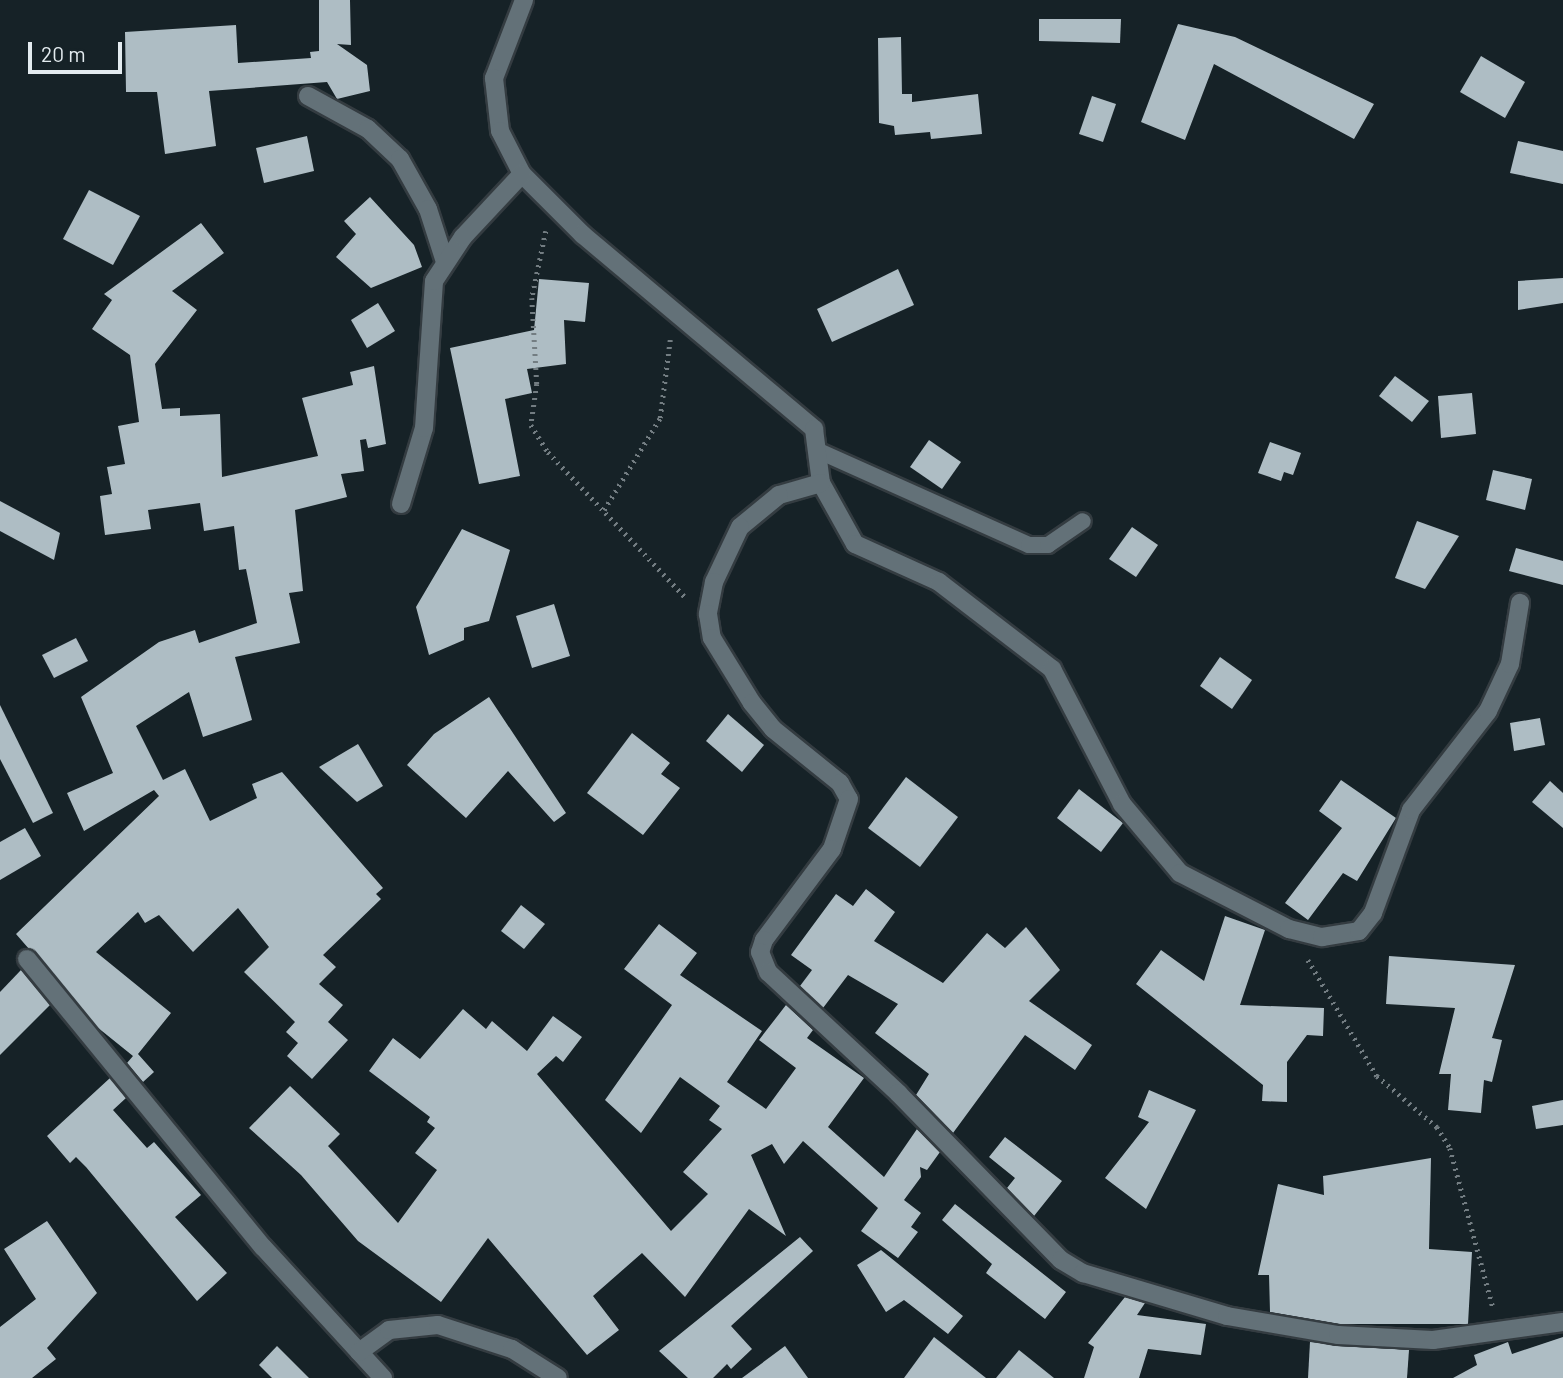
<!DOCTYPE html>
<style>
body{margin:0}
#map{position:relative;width:1563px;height:1378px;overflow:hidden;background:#162227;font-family:Barlow,sans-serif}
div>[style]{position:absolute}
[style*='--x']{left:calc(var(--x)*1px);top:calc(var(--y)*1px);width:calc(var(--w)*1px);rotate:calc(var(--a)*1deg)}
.building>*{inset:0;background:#aebdc4}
.path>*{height:4.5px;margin-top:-2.25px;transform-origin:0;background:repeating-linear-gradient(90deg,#737d82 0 2px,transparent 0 7px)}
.roads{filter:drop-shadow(2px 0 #343c41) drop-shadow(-2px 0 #343c41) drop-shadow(0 2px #343c41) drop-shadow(0 -2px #343c41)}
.lane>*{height:16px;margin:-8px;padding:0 8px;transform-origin:8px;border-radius:8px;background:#637178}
.street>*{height:18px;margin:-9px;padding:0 9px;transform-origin:9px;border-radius:9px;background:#637178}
span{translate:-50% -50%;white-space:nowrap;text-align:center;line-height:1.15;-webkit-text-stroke:7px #162227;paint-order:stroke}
.scale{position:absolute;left:28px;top:42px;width:94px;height:32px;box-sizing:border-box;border:4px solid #e3ebef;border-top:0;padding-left:9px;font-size:21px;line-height:24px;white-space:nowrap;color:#e3ebef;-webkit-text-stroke:5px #162227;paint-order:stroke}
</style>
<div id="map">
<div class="building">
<div style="clip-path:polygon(319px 0,350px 0,351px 45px,337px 44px,367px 65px,370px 91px,337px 99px,327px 82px,209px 91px,216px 146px,165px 154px,157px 92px,126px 92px,125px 32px,236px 25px,238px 63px,311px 58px,310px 52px,319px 51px)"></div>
<div style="clip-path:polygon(1039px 19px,1121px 19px,1120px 43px,1039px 41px)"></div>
<div style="clip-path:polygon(1178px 24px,1235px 37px,1374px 104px,1354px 139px,1214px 64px,1185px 140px,1141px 122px)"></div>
<div style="clip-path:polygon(901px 37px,902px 94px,912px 94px,912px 102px,978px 94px,982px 134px,931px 139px,930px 132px,895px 135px,894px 126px,879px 123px,878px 38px)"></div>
<div style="clip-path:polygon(1481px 56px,1525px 82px,1505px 118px,1460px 92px)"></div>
<div style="clip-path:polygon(1092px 96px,1116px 104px,1103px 142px,1079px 134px)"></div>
<div style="clip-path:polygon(307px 136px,314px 171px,264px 183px,256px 148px)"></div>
<div style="clip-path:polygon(1518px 141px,1563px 151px,1563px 184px,1510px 173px)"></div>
<div style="clip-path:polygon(89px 190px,140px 216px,113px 265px,63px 239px)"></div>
<div style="clip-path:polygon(370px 197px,414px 245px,422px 267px,371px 288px,336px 257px,356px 234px,344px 221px)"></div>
<div style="clip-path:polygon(201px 223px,224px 253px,172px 291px,197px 310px,155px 364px,162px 409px,180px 408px,180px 416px,220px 414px,222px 477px,318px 456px,302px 398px,353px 385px,350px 372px,374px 366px,386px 444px,368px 448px,366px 439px,360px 440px,364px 471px,341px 474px,347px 497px,295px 510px,303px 591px,289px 593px,300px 643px,235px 657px,252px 720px,203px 737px,189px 692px,136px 726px,163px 780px,185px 769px,210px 821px,257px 798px,252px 784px,282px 772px,383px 888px,376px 894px,381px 899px,323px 955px,336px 967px,319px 984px,343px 1005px,328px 1022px,348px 1040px,312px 1079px,287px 1056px,298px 1043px,286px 1032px,295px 1022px,244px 972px,269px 947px,238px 908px,193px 952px,159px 915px,145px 923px,138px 912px,96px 952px,171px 1013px,138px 1054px,154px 1072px,143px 1082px,127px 1063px,133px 1056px,97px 1027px,16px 934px,159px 796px,154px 790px,84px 831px,67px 793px,113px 773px,81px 697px,159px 642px,195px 630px,199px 643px,257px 623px,246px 569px,239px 570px,234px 526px,204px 531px,200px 503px,148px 510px,151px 529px,105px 535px,100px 496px,112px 494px,107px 467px,125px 464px,118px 426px,139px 422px,130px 355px,92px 329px,112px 300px,104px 294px)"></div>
<div style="clip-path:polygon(898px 269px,914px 305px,832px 342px,817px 309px)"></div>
<div style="clip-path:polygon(1563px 278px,1563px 303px,1518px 310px,1518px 281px)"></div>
<div style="clip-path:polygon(539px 279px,589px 283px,585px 322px,564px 320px,566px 364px,527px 369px,532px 393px,505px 399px,520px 476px,479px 484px,450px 348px,534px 330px)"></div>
<div style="clip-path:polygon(378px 303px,395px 331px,367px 348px,351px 320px)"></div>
<div style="clip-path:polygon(1395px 376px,1429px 401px,1412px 422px,1379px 396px)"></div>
<div style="clip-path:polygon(1472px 393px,1476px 434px,1441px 438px,1438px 396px)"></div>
<div style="clip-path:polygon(929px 440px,961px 462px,942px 489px,910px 467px)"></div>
<div style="clip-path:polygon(1270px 442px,1301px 453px,1293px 475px,1284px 472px,1281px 481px,1258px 473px)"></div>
<div style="clip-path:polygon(1493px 470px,1532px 479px,1525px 510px,1486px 500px)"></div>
<div style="clip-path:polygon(0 501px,60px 533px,54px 560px,0 531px)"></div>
<div style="clip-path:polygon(1417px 521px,1459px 536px,1425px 589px,1395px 578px)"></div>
<div style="clip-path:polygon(1132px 527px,1158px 545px,1136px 577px,1109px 559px)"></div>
<div style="clip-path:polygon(462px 529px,510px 550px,489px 621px,464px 628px,464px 640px,429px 655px,416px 607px)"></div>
<div style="clip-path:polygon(1516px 548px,1563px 561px,1563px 585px,1509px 571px)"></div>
<div style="clip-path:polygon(554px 604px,570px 656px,532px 668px,516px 616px)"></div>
<div style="clip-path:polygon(76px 638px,88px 661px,54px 678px,42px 655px)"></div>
<div style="clip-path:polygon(1220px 657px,1252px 680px,1232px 709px,1200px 686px)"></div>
<div style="clip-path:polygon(489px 697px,566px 813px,554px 822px,508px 771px,466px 818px,407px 765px,434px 734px)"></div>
<div style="clip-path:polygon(0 705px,53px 813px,33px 823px,0 759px)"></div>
<div style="clip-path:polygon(728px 714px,764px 745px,742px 772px,706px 741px)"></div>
<div style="clip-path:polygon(1540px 718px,1545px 745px,1514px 751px,1510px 723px)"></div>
<div style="clip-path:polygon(632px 733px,670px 763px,661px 774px,680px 788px,643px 835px,587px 793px)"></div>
<div style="clip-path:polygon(358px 744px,383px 786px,357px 802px,319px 767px)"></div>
<div style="clip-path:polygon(906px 777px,958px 817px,920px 867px,868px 828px)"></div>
<div style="clip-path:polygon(1341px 780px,1396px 818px,1357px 881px,1343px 873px,1308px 920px,1285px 903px,1342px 828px,1319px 811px)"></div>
<div style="clip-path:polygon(1550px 781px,1563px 793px,1563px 828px,1532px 802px)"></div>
<div style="clip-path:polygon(1079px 789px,1123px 823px,1101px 852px,1057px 818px)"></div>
<div style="clip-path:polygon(25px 828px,41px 856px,0 880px,0 842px)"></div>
<div style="clip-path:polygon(866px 889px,895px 912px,874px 941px,943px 983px,987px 933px,1005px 948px,1026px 927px,1060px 970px,1029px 1001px,1092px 1045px,1075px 1070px,1025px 1035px,953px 1133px,916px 1095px,929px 1074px,875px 1033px,898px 1004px,848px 975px,823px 1008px,800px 986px,812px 970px,791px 955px,836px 894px,853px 906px)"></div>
<div style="clip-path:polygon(521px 905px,545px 924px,524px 949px,501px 931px)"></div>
<div style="clip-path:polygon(1225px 916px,1265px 930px,1240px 1005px,1324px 1008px,1323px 1036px,1307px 1035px,1287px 1062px,1287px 1102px,1262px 1101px,1263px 1085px,1136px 984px,1161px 950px,1204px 981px)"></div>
<div style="clip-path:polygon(659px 924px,697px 953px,680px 975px,762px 1031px,727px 1082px,766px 1109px,796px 1068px,759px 1040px,786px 1005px,813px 1030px,807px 1038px,864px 1078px,828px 1127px,884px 1177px,917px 1129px,940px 1152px,927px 1170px,920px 1167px,921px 1177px,904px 1200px,921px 1213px,911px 1227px,918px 1232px,898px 1258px,861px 1231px,878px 1208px,803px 1141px,784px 1164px,772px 1144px,751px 1155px,786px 1236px,749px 1209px,685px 1297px,642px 1253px,593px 1296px,619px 1330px,587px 1355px,488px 1238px,441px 1302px,358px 1241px,301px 1175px,249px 1128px,290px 1086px,340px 1134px,328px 1146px,398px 1223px,437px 1170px,415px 1153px,435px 1128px,427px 1122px,430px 1117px,369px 1071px,393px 1038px,420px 1059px,463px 1009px,486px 1029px,492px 1021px,527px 1051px,553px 1016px,582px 1037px,563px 1062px,556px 1056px,537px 1074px,671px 1231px,708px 1194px,683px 1172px,722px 1129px,709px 1120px,720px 1106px,680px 1077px,641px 1133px,605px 1100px,672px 1005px,624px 969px)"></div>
<div style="clip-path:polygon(1389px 956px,1515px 965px,1492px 1038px,1502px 1040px,1492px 1082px,1484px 1080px,1481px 1113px,1448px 1110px,1451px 1074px,1439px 1074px,1455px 1008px,1386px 1004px)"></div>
<div style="clip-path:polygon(21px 970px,50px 1005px,0 1055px,0 992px)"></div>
<div style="clip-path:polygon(110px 1078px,126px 1098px,113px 1110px,147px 1148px,154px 1142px,201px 1195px,175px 1217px,227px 1273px,197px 1301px,86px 1167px,76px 1157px,70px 1163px,47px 1136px)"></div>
<div style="clip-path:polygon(1149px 1090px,1196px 1110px,1146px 1209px,1105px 1178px,1149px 1122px,1138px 1117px)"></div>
<div style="clip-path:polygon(1563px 1100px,1563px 1125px,1536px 1129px,1532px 1106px)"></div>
<div style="clip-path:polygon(1005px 1137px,1062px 1181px,1034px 1216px,1007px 1188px,1015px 1178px,989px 1157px)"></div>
<div style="clip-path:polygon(1431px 1158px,1429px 1249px,1472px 1252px,1468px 1324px,1339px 1324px,1270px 1312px,1269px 1275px,1258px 1275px,1278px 1184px,1324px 1195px,1323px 1176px)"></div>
<div style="clip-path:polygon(955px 1204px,1066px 1292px,1045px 1319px,986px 1273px,992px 1264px,942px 1220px)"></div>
<div style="clip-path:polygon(47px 1221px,97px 1293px,47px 1348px,56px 1359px,32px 1378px,0 1378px,0 1327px,36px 1299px,4px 1249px)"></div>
<div style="clip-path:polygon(800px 1237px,813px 1251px,731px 1326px,752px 1349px,731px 1369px,727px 1364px,713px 1378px,688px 1378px,659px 1351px)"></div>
<div style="clip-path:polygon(881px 1250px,963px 1316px,948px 1334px,904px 1300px,886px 1312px,857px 1265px)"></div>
<div style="clip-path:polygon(1125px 1297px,1145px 1303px,1137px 1315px,1206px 1324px,1201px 1355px,1148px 1349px,1139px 1378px,1084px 1378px,1094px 1347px,1088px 1343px)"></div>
<div style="clip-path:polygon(934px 1337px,986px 1378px,904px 1378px)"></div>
<div style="clip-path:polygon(1563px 1337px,1563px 1378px,1453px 1378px,1477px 1365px,1474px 1355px,1508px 1342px,1512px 1354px)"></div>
<div style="clip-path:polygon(1310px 1342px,1409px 1350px,1407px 1378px,1308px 1378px)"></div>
<div style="clip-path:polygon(277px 1346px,309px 1378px,272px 1378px,259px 1365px)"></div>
<div style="clip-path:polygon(785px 1346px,808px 1378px,742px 1378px)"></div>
<div style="clip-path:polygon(1019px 1350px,1054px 1378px,996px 1378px)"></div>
</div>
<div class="path">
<div style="--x:546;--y:231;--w:68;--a:101.8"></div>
<div style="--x:532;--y:298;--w:86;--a:86.7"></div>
<div style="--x:537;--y:384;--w:41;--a:98.3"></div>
<div style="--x:531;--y:425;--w:32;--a:58"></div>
<div style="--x:548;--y:452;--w:202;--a:46.6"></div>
<div style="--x:604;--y:510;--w:108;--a:-58.7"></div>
<div style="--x:660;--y:418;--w:79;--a:-82.7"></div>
<div style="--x:1308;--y:960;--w:135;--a:59.3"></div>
<div style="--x:1377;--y:1076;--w:79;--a:40.4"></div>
<div style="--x:1437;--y:1127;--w:25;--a:58"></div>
<div style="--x:1450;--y:1148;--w:165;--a:74.9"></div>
</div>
<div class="roads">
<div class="lane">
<div style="--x:821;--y:452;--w:228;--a:24.1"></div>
<div style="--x:1029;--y:545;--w:19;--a:0"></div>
<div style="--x:1048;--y:545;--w:42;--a:-34.4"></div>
</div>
<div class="street">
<div style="--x:524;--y:0;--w:84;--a:111"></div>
<div style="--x:494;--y:78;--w:53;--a:83.5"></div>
<div style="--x:500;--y:131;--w:48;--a:62.9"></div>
<div style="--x:522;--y:174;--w:86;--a:45"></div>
<div style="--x:583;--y:235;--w:302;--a:40"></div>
<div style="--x:814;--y:429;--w:54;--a:82.6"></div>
<div style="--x:821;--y:483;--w:70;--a:60.9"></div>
<div style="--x:855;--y:544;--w:92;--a:24.3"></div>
<div style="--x:939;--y:582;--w:143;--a:37.6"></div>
<div style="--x:1052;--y:669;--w:152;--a:62.6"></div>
<div style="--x:1122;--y:804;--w:90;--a:50"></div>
<div style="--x:1180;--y:873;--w:123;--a:27.2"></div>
<div style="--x:1289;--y:929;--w:34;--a:14"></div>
<div style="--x:1322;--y:937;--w:37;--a:-9"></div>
<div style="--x:1359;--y:931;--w:23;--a:-52"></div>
<div style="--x:1373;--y:913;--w:110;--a:-69.7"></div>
<div style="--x:1411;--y:810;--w:125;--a:-52.1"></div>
<div style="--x:1488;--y:711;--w:52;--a:-64.9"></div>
<div style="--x:1510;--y:664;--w:62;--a:-80.7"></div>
<div style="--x:308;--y:96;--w:68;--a:28.8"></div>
<div style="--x:368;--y:129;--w:44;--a:43.2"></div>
<div style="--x:400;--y:159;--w:57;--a:60.8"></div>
<div style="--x:428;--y:209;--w:56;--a:72.2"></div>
<div style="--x:821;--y:483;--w:44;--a:164.1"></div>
<div style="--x:779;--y:495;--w:50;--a:140.6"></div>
<div style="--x:740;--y:527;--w:61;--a:115.3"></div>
<div style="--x:714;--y:582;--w:33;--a:101"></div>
<div style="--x:708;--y:614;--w:24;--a:81"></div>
<div style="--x:712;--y:638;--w:76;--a:58.4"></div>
<div style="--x:752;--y:703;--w:33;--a:51"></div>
<div style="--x:773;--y:729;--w:86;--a:38.9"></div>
<div style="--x:840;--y:783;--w:18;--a:61"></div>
<div style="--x:849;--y:799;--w:53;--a:108.8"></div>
<div style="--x:832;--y:849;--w:114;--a:126.8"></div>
<div style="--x:764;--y:940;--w:13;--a:108"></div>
<div style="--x:760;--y:952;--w:22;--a:68"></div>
<div style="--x:768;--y:972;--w:178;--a:42.9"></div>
<div style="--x:898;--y:1093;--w:233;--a:45.7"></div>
<div style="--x:1061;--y:1260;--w:26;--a:31"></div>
<div style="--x:1083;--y:1273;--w:150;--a:16.6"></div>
<div style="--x:1227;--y:1316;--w:113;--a:9.7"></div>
<div style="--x:1338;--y:1335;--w:95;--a:3"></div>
<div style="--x:1433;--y:1340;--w:131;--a:-7.9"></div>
<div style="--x:401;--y:504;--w:79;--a:-73.2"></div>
<div style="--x:424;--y:428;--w:147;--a:-86.1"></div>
<div style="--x:434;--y:281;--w:53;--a:-56.6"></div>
<div style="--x:463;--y:237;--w:86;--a:-46.9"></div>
<div style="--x:27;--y:959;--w:372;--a:50.7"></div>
<div style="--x:263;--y:1247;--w:178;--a:47.5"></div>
<div style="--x:359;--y:1352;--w:37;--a:-36"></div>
<div style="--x:389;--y:1330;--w:49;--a:-5.8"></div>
<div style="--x:438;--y:1325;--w:78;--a:18"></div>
<div style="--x:512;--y:1349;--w:54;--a:32.2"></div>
</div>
</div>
<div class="scale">20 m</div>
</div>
